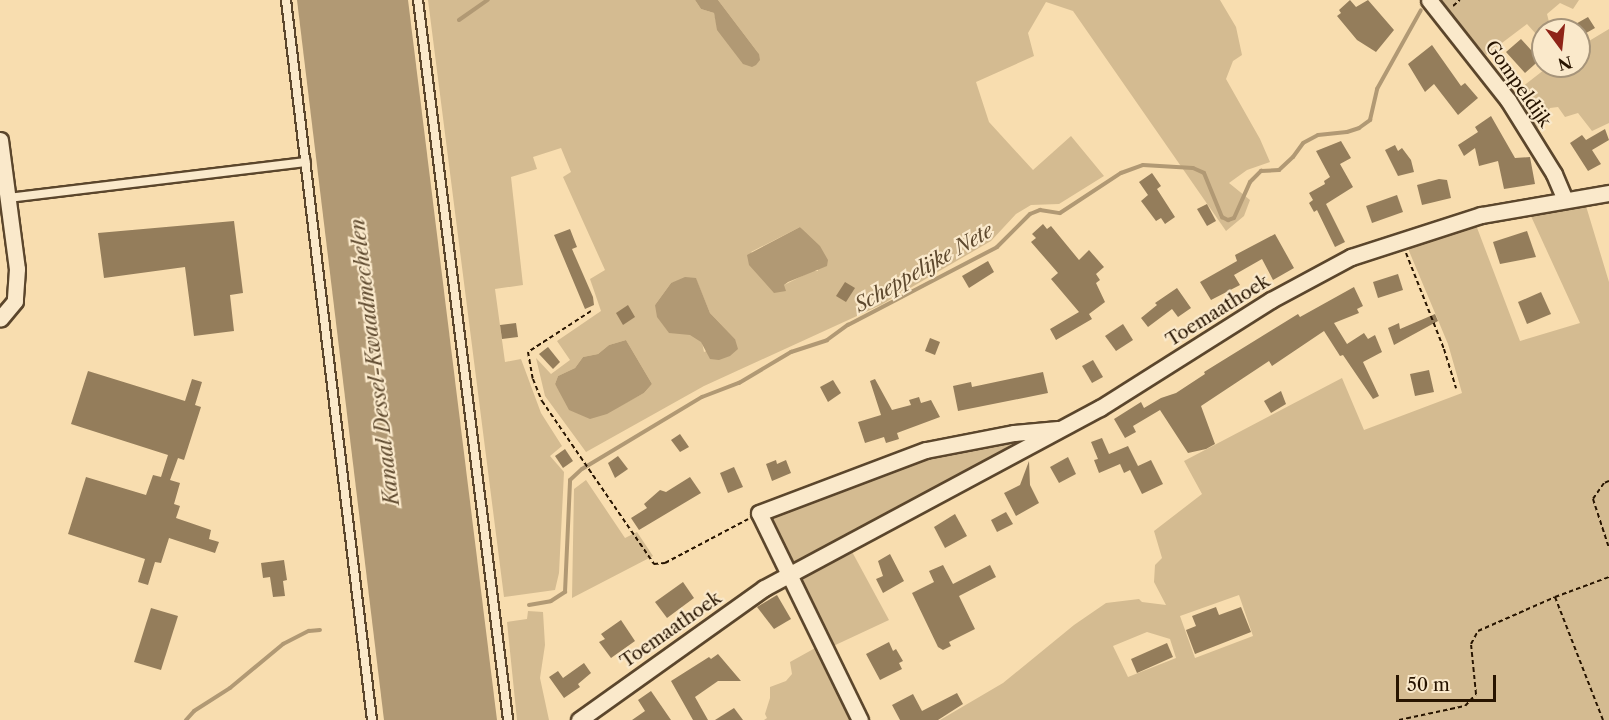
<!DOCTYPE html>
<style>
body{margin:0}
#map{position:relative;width:1609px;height:720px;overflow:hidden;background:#f8ddaf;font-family:"Libre Caslon Text",serif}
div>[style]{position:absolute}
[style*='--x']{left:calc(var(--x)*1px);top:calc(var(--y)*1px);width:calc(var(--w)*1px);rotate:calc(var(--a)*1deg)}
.green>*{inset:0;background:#d4bb91}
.water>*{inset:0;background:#b19974}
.stream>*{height:4px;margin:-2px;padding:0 2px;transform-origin:2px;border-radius:2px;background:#b19974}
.building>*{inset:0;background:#947d5b}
.path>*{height:2px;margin-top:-1px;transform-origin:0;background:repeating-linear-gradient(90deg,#271400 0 4.5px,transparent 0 7.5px)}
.roads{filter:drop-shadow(2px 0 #5b462c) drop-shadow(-2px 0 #5b462c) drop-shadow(0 2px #5b462c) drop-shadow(0 -2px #5b462c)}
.lane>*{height:8px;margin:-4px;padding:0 4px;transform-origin:4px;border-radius:4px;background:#fae9cb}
.street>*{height:15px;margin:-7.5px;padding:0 7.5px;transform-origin:7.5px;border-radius:7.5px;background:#fae9cb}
span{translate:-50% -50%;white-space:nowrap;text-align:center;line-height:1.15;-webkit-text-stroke:4.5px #fae9cb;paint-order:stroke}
.street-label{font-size:18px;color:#271400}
.water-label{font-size:20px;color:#5e492e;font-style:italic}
.north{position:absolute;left:1531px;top:18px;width:60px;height:60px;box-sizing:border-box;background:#fae9cb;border:2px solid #a6947a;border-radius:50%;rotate:165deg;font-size:16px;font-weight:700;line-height:24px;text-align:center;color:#271400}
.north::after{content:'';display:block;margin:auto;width:21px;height:27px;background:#8f2418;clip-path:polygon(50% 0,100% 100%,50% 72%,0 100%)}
.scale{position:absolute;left:1396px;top:675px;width:100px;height:27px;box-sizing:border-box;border:3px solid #271400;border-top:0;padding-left:8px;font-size:18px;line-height:21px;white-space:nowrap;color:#271400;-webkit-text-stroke:4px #fae9cb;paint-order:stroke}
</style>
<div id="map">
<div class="green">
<div style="clip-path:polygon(evenodd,428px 0,695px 0,701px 9px,714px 13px,717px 26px,759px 54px,718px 0,1220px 0,1236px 27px,1242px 55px,1233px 61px,1226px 79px,1260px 139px,1270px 162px,1247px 170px,1229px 183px,1250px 200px,1244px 216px,1226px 231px,1073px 11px,1046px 2px,1028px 33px,1034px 56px,976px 82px,989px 122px,1033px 170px,1071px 136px,1104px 176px,1059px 204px,1031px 205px,1016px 214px,991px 241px,881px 305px,704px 386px,586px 452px,545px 396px,536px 358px,551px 374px,570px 360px,557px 341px,601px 311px,590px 279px,605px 270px,563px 177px,571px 172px,561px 148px,533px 157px,537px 169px,511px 177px,523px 285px,495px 289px,505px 362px,521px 359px,541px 413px,562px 446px,550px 456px,564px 472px,559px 573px,555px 590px,504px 597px,428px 0,800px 227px,814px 243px,818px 271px,812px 271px,784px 285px,751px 252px,800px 227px,428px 0,696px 279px,710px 313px,735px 339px,704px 352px,702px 342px,655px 305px,671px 283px,696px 279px,428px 0,626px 340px,652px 384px,644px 393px,618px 407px,559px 390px,555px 384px,558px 376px,575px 368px,583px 357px,598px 354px,609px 345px,626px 340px)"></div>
<div style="clip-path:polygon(1441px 0,1579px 0,1573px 9px,1560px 3px,1547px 14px,1549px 22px,1536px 34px,1527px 24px,1486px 55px,1439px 2px)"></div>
<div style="clip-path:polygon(1609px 29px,1609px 123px,1592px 131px,1578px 113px,1565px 117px,1558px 107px,1550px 108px,1538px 128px,1513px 94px,1549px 66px,1579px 66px,1579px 47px)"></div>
<div style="clip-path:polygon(evenodd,1586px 206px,1609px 282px,1609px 720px,940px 720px,1003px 683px,1074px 625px,1106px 603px,1139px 599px,1142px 602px,1166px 605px,1154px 582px,1155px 565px,1162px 558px,1154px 531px,1202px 494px,1184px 461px,1342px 378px,1364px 430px,1462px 393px,1448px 344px,1409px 251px,1410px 242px,1476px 225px,1520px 341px,1580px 323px,1530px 214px,1586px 206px,1239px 595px,1253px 636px,1195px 658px,1180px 616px,1239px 595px,1586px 206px,1147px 632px,1170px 639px,1176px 658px,1128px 677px,1113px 646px,1147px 632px)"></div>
<div style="clip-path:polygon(1016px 438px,1020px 444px,798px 562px,787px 560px,770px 526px,772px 517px,780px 511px,903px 462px)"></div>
<div style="clip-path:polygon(586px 480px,625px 538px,637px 532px,653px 556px,572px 598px,574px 489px)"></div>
<div style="clip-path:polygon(850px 548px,889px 620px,829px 648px,798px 583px,801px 576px)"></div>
<div style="clip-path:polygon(528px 611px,543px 612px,545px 645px,540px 678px,549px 720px,517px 720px,507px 622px,527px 619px)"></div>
<div style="clip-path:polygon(817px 647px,852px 720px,764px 720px,767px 718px,765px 714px,770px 698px,770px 687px,786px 681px,792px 674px,790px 662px)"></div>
</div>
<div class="water">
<div style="clip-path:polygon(297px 0,408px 0,497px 720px,384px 720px)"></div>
<div style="clip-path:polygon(695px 0,718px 0,759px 54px,760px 60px,756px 65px,752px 67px,743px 64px,717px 30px,714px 13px,701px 9px)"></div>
<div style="clip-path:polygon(800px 227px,820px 246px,828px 260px,827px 266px,788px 282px,784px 285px,786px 291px,774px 293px,749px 265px,747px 255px)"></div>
<div style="clip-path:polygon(685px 277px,696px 278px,710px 313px,735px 339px,738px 349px,730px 356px,719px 360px,710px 359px,701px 342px,690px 335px,669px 333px,657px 317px,655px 305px,671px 283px)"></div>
<div style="clip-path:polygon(626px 340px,652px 384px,644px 393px,607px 414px,590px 419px,569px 410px,555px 384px,558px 376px,575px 368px,583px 357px,598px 354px,609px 345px)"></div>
</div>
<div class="stream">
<div style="--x:459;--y:20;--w:35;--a:-35"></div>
<div style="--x:529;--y:605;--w:22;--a:-10"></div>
<div style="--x:551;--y:601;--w:17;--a:-33"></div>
<div style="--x:565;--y:592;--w:112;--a:-87.4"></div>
<div style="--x:570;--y:480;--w:16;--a:-43"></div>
<div style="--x:582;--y:469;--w:140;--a:-31"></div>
<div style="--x:702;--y:397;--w:40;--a:-21"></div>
<div style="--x:739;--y:383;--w:61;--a:-30.8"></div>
<div style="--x:791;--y:352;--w:38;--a:-18"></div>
<div style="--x:827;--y:340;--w:26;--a:-36"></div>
<div style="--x:848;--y:325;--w:168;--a:-27.6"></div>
<div style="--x:997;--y:247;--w:47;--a:-45"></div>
<div style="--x:1030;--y:214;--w:11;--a:-22"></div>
<div style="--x:1040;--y:210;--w:20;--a:9"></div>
<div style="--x:1060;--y:213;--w:73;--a:-33.3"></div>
<div style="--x:1121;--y:173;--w:23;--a:-20"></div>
<div style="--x:1143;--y:165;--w:50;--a:3.4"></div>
<div style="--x:1193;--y:168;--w:12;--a:24"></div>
<div style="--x:1204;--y:173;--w:48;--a:67.8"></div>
<div style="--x:1222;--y:217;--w:7;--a:27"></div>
<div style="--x:1228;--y:220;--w:6;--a:-18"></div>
<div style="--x:1234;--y:218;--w:39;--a:-66"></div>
<div style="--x:1250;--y:182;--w:16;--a:-45"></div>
<div style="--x:1261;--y:171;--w:18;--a:-3"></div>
<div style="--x:1279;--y:170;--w:19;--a:-43"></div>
<div style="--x:1293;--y:157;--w:17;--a:-54"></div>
<div style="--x:1303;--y:143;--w:17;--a:-28"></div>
<div style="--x:1318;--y:135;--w:29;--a:-6"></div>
<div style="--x:1347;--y:132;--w:13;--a:-18"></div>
<div style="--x:1359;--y:128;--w:14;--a:-36"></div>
<div style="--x:1370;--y:120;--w:32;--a:-77"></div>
<div style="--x:1377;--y:89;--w:90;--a:-60.9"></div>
<div style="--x:186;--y:720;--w:12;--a:-48"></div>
<div style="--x:194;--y:711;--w:43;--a:-32.6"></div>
<div style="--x:230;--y:688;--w:69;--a:-39.7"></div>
<div style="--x:283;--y:644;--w:29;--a:-27"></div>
<div style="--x:309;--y:631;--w:11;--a:-5"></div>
</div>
<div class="building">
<div style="clip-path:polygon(1350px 0,1356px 7px,1368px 0,1394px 30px,1376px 52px,1357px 40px,1337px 16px,1341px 13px,1339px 10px)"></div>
<div style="clip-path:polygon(1588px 17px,1595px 28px,1579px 37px,1579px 30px,1565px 30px)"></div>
<div style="clip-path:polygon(1521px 39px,1531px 50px,1535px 48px,1543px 57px,1525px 73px,1506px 52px)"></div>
<div style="clip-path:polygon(1432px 45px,1461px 86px,1465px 83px,1478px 98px,1458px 115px,1434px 84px,1425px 92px,1408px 64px)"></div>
<div style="clip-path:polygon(1491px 116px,1515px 158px,1530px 157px,1535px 184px,1504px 189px,1498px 161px,1479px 166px,1475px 148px,1464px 156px,1458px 145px,1478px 132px,1475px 127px)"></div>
<div style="clip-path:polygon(1605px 129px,1609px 140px,1592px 150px,1601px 164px,1588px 171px,1570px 143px,1582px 135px,1586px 140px)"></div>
<div style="clip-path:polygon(1341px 141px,1351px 158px,1340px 164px,1353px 187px,1326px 204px,1345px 242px,1335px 247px,1317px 210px,1314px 212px,1309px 203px,1313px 200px,1309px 193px,1325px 184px,1324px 181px,1330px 177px,1316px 151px)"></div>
<div style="clip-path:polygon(1395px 145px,1398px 151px,1402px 148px,1411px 160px,1414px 172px,1398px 176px,1385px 150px)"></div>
<div style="clip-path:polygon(1152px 173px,1161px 186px,1157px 189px,1175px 217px,1165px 224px,1161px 218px,1156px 221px,1141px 201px,1148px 195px,1139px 182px)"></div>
<div style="clip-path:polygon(1439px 179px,1447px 180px,1451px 198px,1422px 205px,1417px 185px)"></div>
<div style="clip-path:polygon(1397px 195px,1403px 212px,1372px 223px,1366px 206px)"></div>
<div style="clip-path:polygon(1207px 204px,1216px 221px,1207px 226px,1197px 209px)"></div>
<div style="clip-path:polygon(234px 221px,243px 293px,230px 295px,234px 331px,194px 336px,185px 267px,104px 278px,98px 233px)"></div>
<div style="clip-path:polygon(1043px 224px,1047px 229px,1051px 226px,1079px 260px,1089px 250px,1104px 267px,1096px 274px,1100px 280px,1096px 283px,1105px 302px,1089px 314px,1092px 319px,1056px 340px,1050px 329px,1079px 312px,1051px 279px,1058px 273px,1031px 242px,1036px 238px,1032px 234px)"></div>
<div style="clip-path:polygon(570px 229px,577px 247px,572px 249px,593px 297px,594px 305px,585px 309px,554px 235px)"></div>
<div style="clip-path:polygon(1527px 231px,1536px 257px,1500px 264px,1493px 242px)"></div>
<div style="clip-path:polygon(1275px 234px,1294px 268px,1273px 280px,1262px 259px,1234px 275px,1240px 285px,1211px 300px,1200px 282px,1237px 261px,1235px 255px)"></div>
<div style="clip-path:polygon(988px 261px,994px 272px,969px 288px,962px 276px)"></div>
<div style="clip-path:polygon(1398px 274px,1403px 290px,1378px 298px,1373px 282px)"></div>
<div style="clip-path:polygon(845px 282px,855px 288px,846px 302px,836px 296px)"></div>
<div style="clip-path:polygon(1354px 287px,1363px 306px,1357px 309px,1359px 313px,1334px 323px,1347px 344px,1364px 333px,1368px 339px,1375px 335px,1382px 352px,1363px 362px,1379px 396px,1373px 399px,1343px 355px,1340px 356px,1324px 331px,1272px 366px,1269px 361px,1201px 406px,1215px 444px,1206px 449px,1188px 453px,1160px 410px,1133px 426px,1136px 432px,1125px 438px,1114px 419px,1141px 402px,1144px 408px,1161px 398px,1176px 393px,1205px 374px,1204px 372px,1298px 314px,1300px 317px)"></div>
<div style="clip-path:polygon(1177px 288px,1191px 308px,1178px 317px,1172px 309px,1148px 327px,1141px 318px,1157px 305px,1155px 303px)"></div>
<div style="clip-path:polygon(1541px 292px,1551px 314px,1527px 324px,1518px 302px)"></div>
<div style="clip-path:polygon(628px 305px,635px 317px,623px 325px,616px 313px)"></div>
<div style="clip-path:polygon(1435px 314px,1438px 321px,1394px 345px,1388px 328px,1399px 323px,1400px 329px)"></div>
<div style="clip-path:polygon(516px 323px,518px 337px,502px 339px,500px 325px)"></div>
<div style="clip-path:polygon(1123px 324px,1133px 340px,1116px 351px,1105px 336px)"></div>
<div style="clip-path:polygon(930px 338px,940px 342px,935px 355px,925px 351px)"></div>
<div style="clip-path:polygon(548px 347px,560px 362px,553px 369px,539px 354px)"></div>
<div style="clip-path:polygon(1093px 360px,1103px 377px,1092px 383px,1082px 366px)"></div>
<div style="clip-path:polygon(1429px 370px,1434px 392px,1415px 396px,1410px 374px)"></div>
<div style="clip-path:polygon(88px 371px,185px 401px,192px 379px,202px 382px,195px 405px,201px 407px,184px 460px,178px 458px,170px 480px,180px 483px,174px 504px,180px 506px,176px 518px,211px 530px,209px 539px,219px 542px,215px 553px,169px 538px,161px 563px,155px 562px,148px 585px,138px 582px,145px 559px,68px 534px,86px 477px,146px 495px,153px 475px,161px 477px,168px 455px,71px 424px)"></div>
<div style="clip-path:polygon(1043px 372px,1048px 393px,958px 411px,953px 386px,971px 382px,972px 387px)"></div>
<div style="clip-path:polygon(875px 379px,892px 410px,911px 405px,909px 400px,919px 397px,921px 403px,931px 400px,940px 417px,897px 433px,899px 439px,886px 443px,884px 437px,865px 443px,858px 422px,881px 415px,870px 381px)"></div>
<div style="clip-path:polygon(833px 380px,841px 393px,828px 402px,820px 387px)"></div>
<div style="clip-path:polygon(1281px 391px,1286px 404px,1271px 413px,1264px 401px)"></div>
<div style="clip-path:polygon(680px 434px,689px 447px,680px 452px,671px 440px)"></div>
<div style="clip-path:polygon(1102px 438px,1109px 454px,1128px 446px,1138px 466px,1151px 460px,1163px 484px,1142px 494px,1130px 470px,1124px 473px,1120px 464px,1099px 473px,1094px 460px,1098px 459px,1091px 442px)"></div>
<div style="clip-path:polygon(565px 449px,573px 461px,563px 468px,555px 456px)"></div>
<div style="clip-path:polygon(618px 456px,628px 469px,615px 478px,608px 463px)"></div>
<div style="clip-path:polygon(1068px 457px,1076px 474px,1059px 483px,1050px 467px)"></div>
<div style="clip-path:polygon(776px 460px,777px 464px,786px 460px,791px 473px,772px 481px,766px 464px)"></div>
<div style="clip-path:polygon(1029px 461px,1030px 485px,1039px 503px,1016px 516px,1004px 493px,1020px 485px)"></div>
<div style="clip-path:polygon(734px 467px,743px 487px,728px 493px,720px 473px)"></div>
<div style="clip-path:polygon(690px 477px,701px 493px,639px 530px,631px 518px,647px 508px,644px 504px,660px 490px,666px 492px)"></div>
<div style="clip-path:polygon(1006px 512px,1013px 524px,997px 532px,991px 520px)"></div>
<div style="clip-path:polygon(955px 514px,967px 536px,945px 548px,934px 527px)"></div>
<div style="clip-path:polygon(890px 554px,904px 581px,883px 593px,876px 579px,883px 576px,878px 561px)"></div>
<div style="clip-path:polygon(284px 560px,287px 580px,283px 581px,285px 596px,273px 597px,270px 577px,263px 578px,261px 563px)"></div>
<div style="clip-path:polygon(943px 565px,953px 584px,990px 565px,996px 577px,959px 596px,975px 629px,949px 642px,951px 646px,943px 650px,938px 647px,912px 593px,934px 582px,929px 571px)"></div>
<div style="clip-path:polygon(683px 582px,694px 598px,667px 618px,655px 602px)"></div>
<div style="clip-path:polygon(777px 595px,791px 619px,774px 629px,757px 607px)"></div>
<div style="clip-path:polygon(1216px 607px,1219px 615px,1241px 607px,1251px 632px,1195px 654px,1186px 630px,1196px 626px,1192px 616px)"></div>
<div style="clip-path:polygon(151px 608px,178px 616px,161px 670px,134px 662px)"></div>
<div style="clip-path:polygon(621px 620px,635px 641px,611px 658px,599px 642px,605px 639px,601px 634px)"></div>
<div style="clip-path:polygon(889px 642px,893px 651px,896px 649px,903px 661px,899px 663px,902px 669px,880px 680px,866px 654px)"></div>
<div style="clip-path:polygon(1167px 643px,1173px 657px,1137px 673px,1131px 659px)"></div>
<div style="clip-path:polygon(718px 654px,741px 681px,718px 681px,695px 697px,708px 720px,693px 720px,671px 681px,709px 657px,711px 659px)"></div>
<div style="clip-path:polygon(584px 663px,591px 673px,578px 684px,580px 687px,564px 698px,549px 677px,558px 671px,563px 678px)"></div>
<div style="clip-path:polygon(651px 691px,671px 720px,632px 720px,645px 711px,638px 700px)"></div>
<div style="clip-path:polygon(957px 693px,963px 704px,938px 720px,900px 720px,892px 705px,913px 694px,922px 711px)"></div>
<div style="clip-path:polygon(734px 708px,743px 720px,715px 720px)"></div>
</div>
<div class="path">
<div style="--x:1453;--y:6;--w:9;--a:-41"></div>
<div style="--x:1406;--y:253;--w:103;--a:68.4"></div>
<div style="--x:1444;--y:349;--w:41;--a:72.9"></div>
<div style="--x:591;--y:311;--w:75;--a:146.9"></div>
<div style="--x:528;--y:352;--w:27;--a:80"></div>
<div style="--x:533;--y:379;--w:24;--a:68"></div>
<div style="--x:542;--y:401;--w:198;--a:55.5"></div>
<div style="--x:654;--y:564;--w:11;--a:-5"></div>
<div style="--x:665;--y:563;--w:94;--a:-27.9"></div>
<div style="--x:1609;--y:481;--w:5;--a:158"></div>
<div style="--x:1604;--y:483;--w:19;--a:125"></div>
<div style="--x:1593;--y:499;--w:52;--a:71.9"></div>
<div style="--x:1399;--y:720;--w:67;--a:-12"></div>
<div style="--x:1465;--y:706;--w:16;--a:-47"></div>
<div style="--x:1476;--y:694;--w:50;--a:-95.7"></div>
<div style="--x:1471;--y:644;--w:15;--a:-62"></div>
<div style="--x:1478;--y:631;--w:84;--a:-23.8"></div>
<div style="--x:1603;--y:720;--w:132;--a:-111.3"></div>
<div style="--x:1555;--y:597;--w:58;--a:-20.3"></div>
</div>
<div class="roads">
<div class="lane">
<div style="--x:286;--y:0;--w:725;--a:83.19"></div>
<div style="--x:418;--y:0;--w:726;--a:82.87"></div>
<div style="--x:8;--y:198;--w:300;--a:-6.9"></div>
</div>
<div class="street">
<div style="--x:1429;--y:0;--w:127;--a:51.7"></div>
<div style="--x:1508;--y:100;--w:87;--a:58.1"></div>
<div style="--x:1554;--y:174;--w:26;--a:67"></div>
<div style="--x:0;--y:140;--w:130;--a:82.5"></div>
<div style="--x:17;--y:269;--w:32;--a:94"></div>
<div style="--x:15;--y:301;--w:23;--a:130"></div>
<div style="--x:579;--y:720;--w:227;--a:-35.5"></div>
<div style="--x:764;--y:588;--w:381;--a:-28.2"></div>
<div style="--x:1100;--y:408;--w:202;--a:-32.3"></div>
<div style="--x:1271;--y:300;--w:91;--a:-28.3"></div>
<div style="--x:1351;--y:257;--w:137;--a:-17.9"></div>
<div style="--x:1481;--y:215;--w:130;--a:-9.8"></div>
<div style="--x:860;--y:720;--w:230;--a:-116"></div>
<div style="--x:759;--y:513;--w:178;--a:-20.7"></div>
<div style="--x:926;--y:450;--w:90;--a:-10.9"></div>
<div style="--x:1014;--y:433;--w:44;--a:-5.2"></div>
</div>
</div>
<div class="street-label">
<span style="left:1518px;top:84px;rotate:55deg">Gompeldijk</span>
<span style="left:1218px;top:311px;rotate:-32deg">Toemaathoek</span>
<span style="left:671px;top:630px;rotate:-35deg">Toemaathoek</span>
</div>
<div class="water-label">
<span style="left:924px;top:268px;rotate:-30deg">Scheppelijke Nete</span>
<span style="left:375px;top:362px;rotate:-97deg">Kanaal Dessel-Kwaadmechelen</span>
</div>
<div class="north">N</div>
<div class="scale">50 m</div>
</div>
